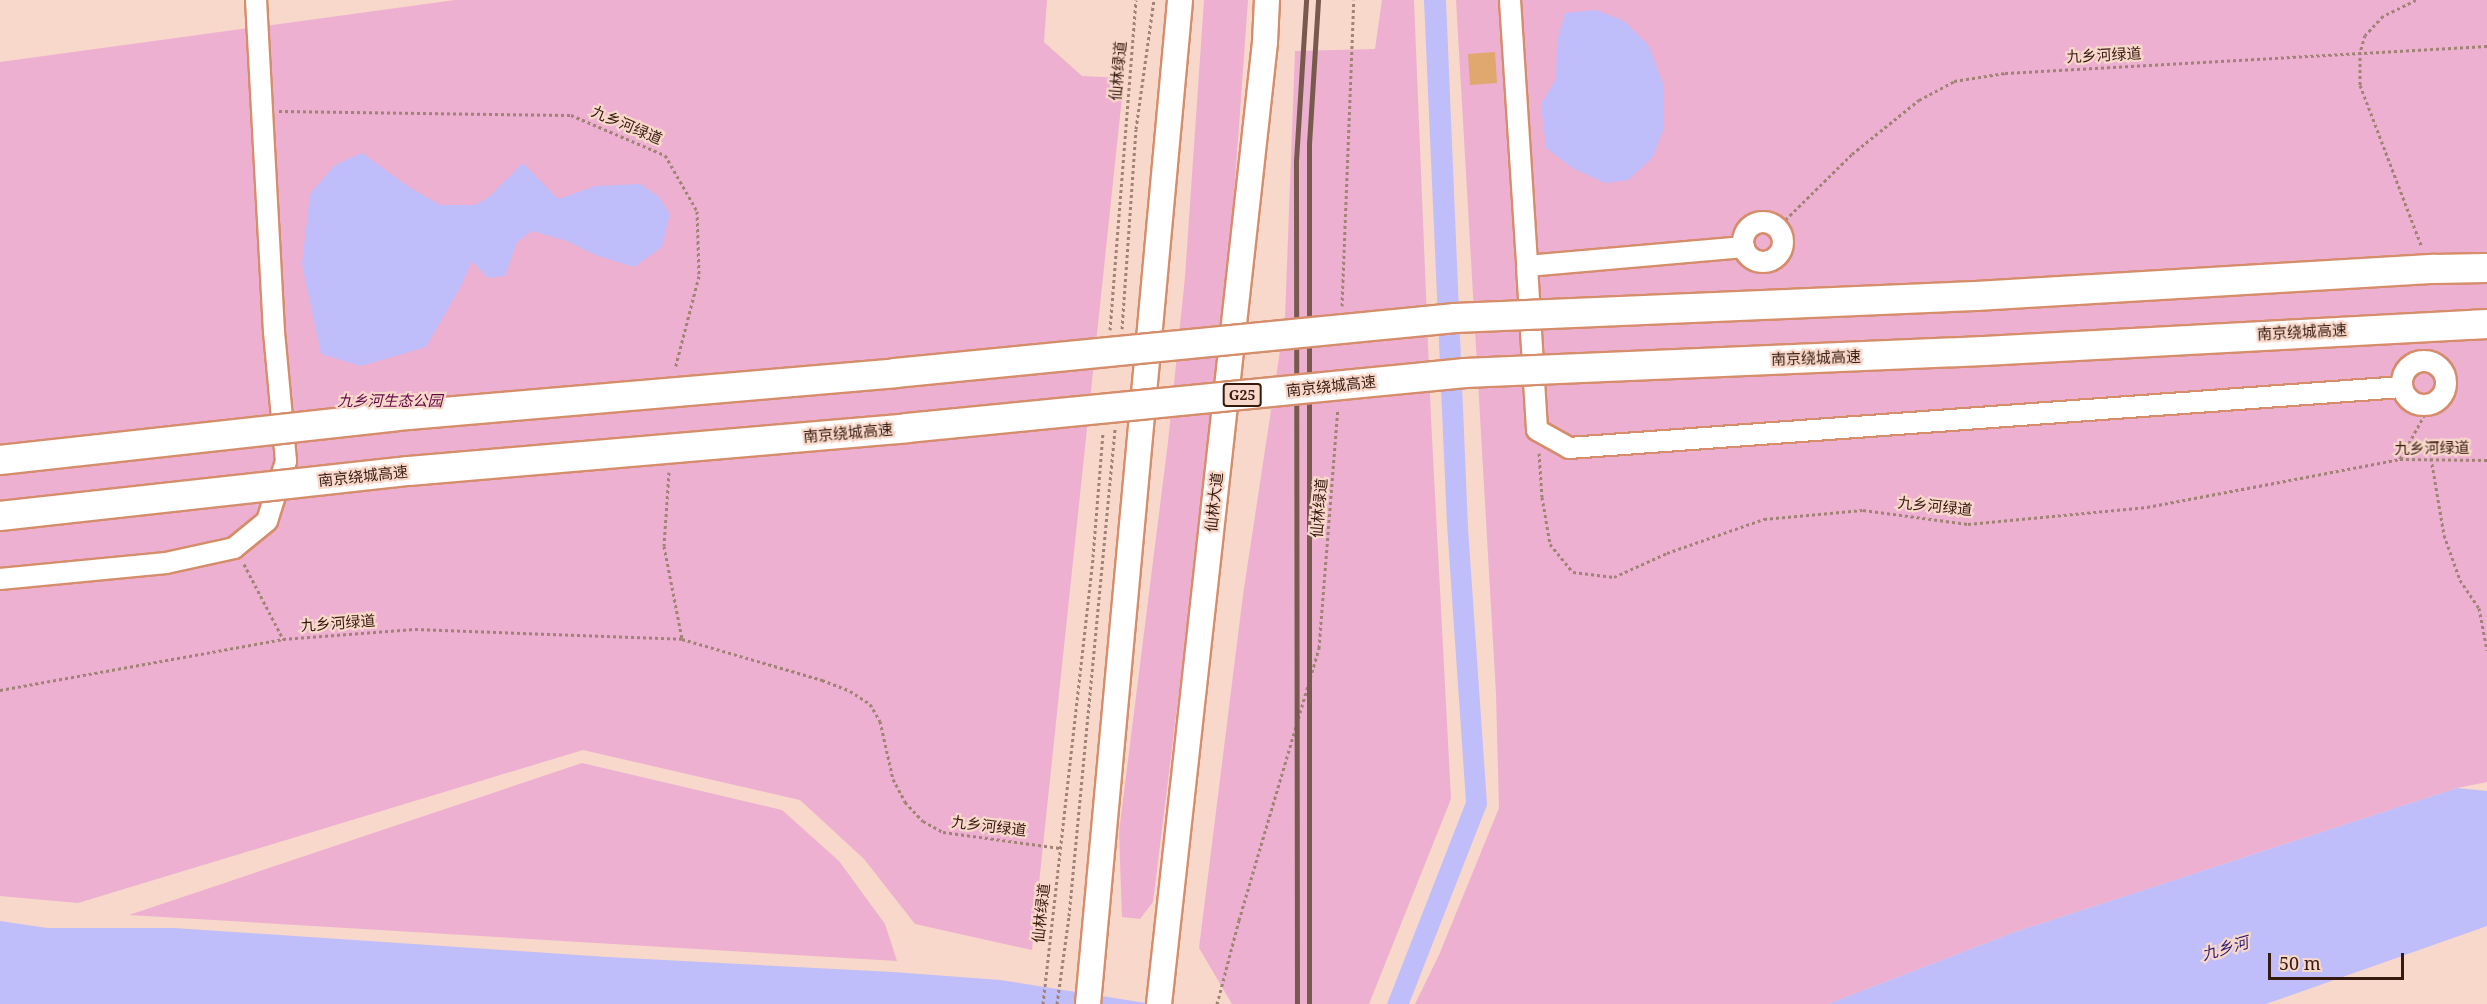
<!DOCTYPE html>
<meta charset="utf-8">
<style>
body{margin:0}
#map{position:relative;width:2487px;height:1004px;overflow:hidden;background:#f7d8ca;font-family:"Noto Serif","Noto Sans SC",serif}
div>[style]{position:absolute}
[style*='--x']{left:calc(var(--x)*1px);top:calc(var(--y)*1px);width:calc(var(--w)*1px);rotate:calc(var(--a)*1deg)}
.green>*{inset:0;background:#edb0d1}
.water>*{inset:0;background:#bfbdfa}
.building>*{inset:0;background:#e0a76e}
.path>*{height:3px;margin-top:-1.5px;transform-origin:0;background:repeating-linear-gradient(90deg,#a18375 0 3px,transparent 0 6px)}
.roads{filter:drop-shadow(2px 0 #d58d6b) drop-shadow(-2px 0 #d58d6b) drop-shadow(0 2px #d58d6b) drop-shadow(0 -2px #d58d6b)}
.minor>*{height:20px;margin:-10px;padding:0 10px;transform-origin:10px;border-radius:10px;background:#fff}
.minor>.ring{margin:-10px;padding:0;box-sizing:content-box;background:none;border:20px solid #fff;border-radius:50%}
.major>*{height:24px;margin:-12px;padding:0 12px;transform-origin:12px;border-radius:12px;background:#fff}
.rail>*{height:4.5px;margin:-2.25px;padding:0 2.25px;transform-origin:2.25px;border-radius:2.25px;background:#775a4d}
.bridges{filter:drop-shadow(2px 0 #d58d6b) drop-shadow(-2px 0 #d58d6b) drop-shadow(0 2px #d58d6b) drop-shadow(0 -2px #d58d6b)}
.highway-bridge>*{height:28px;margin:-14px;padding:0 14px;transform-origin:14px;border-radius:14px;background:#fff}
span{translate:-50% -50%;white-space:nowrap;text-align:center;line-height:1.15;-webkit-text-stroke:4.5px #f7d8ca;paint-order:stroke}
.shield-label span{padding:2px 4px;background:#f7d8ca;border:2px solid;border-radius:4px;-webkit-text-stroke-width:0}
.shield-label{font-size:14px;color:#361a0d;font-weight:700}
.street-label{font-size:15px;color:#361a0d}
.park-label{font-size:15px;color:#630846;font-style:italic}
.water-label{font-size:16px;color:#2f1d71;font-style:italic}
.scale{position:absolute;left:2268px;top:953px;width:136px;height:27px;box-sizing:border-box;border:3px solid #361a0d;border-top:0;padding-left:8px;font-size:18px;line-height:21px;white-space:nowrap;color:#361a0d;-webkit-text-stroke:4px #f7d8ca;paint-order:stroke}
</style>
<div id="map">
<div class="green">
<div style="clip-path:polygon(455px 0,1047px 0,1044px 42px,1082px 76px,1124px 78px,1032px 950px,915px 924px,864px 859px,800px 800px,583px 750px,78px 903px,0 896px,0 62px)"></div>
<div style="clip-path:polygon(1204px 0,1248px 0,1228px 280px,1210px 441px,1153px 902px,1140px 919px,1122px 917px,1119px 832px,1168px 442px,1185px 277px)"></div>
<div style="clip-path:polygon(1382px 0,1414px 0,1431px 418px,1451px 799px,1369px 1004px,1232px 1004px,1199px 948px,1243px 595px,1285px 318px,1295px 51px,1375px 49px)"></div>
<div style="clip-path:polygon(1456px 0,2487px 0,2487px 782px,2457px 788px,2015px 932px,1828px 1004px,1415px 1004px,1439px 955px,1499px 808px,1496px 694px)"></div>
<div style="clip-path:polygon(582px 763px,782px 810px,839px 861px,885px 924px,897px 961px,129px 915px)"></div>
</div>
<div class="water">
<div style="clip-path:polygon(1424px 0,1446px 0,1468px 528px,1487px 805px,1409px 1004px,1387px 1004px,1466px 802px,1447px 524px)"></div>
<div style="clip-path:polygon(1596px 10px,1624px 21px,1649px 46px,1663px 84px,1663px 130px,1653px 157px,1628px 180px,1605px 183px,1574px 169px,1546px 148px,1541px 104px,1556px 79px,1557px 41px,1565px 13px)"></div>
<div style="clip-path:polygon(362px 153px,409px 187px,440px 205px,475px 205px,489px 197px,523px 163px,558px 199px,596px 186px,640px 184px,658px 196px,670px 214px,662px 247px,634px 267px,595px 255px,567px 241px,532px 231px,517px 242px,505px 276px,488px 278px,472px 261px,461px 286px,426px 347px,361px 366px,321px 354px,302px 264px,310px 194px,335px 165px)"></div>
<div style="clip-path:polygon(2457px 788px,2487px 791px,2487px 926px,2266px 1004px,1828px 1004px,2015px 932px)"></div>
<div style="clip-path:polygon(0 921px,47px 928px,174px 928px,607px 957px,893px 972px,1000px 980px,1152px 1004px,0 1004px)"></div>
</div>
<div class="building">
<div style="clip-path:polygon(1495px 52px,1497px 83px,1470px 85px,1468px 54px)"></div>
</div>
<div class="path">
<div style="--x:2416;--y:0;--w:37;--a:154"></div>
<div style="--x:2383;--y:16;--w:26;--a:133"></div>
<div style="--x:2365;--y:35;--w:18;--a:106"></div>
<div style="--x:2360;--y:52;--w:33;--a:90"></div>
<div style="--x:2360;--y:85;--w:173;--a:69.1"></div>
<div style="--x:279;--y:111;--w:292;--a:0.8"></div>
<div style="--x:571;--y:115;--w:102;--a:23.1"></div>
<div style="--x:665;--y:155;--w:64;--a:60.3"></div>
<div style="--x:697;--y:211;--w:65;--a:88.2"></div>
<div style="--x:699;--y:276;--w:96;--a:104.5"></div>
<div style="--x:1777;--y:228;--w:105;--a:-44.6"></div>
<div style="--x:1852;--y:154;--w:86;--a:-38.9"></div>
<div style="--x:1919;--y:100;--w:40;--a:-28"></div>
<div style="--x:1954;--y:81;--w:52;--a:-8.9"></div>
<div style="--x:2005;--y:73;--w:483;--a:-3.2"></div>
<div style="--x:1342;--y:306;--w:306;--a:-87.8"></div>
<div style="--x:1122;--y:329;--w:200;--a:-86"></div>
<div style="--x:1136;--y:129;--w:130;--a:-82.1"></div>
<div style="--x:1110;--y:330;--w:331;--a:-85.5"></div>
<div style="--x:2431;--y:349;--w:13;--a:86"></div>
<div style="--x:1539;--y:453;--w:44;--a:86.1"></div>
<div style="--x:1542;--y:497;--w:48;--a:80.3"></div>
<div style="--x:1550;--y:544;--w:36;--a:51"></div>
<div style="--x:1573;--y:572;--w:41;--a:7"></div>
<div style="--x:1614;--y:577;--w:58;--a:-24.4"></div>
<div style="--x:1667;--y:553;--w:103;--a:-19.3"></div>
<div style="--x:1764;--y:519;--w:99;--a:-5.2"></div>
<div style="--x:1863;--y:510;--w:106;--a:7.6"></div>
<div style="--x:1968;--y:524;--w:180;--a:-5.4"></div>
<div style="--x:2147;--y:507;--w:258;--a:-10.7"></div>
<div style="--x:2400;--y:459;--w:87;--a:0.7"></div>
<div style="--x:2431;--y:458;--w:78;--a:80.4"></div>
<div style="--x:2444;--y:535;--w:48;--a:70.4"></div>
<div style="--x:2460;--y:580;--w:34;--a:56"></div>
<div style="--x:2479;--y:608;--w:43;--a:79.2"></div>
<div style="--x:2400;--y:459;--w:62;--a:-60.9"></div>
<div style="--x:669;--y:472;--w:74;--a:93.9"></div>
<div style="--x:664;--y:546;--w:95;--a:79"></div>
<div style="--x:244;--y:564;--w:85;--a:62.5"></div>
<div style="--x:0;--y:690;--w:288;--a:-10.2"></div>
<div style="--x:283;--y:639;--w:132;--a:-4.3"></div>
<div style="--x:415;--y:629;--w:267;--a:2.1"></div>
<div style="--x:682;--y:639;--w:146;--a:16.3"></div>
<div style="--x:822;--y:680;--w:30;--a:21"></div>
<div style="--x:850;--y:691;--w:24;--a:33"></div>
<div style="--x:870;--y:704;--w:20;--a:60"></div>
<div style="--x:880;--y:721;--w:59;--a:77.4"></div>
<div style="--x:893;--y:779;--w:26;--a:62"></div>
<div style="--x:905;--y:802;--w:26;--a:47"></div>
<div style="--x:923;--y:821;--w:23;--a:29"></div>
<div style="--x:943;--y:832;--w:118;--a:7.8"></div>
<div style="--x:1043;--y:1004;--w:450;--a:-83.6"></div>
<div style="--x:1093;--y:557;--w:124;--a:-85.4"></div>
<div style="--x:1057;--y:1004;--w:89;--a:-82.2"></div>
<div style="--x:1069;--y:916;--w:489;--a:-84.6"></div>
<div style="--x:1217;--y:1004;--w:87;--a:-75.3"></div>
<div style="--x:1239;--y:920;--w:284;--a:-73.6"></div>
<div style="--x:1319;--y:648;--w:240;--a:-85.5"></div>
</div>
<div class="roads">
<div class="minor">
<div style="--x:1510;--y:0;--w:267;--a:86.3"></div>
<div style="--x:1527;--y:266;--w:218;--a:-5"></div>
<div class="ring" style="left:1743px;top:222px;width:20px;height:20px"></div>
<div style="--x:1527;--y:266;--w:164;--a:86.5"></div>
<div style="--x:1537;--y:430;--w:37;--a:29"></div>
<div style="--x:1569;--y:448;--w:835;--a:-4.19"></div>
<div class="ring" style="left:2402px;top:361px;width:24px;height:24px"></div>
<div style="--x:0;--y:579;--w:167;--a:-5.5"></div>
<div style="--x:166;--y:563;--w:70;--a:-12.4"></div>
<div style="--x:234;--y:548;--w:43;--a:-39.3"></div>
<div style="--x:267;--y:521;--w:63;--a:-72.4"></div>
<div style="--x:286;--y:461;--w:130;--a:-95.3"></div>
<div style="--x:274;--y:332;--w:332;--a:-93.1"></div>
</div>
<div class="major">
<div style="--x:1088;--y:1004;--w:1008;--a:-84.76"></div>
<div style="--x:1159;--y:1004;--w:968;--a:-83.71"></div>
<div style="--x:1265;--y:42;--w:42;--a:-87.3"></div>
</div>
</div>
<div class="rail">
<div style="--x:1297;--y:1004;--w:843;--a:-90.07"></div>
<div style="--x:1296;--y:161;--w:161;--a:-86.4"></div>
<div style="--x:1309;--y:1004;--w:860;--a:-90"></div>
<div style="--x:1309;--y:144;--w:144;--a:-86.4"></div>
</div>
<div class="bridges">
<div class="highway-bridge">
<div style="--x:0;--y:460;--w:399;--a:-6.3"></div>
<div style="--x:397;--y:416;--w:500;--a:-4.9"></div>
<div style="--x:895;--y:373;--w:563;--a:-5.61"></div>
<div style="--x:1455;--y:318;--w:521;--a:-2.42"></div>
<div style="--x:1976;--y:296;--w:459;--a:-3.4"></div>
<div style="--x:2434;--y:269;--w:53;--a:-1.1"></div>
<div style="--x:0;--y:516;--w:411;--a:-6.3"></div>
<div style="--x:409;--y:471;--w:500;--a:-4.9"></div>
<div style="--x:907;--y:428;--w:561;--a:-5.63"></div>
<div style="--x:1465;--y:373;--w:519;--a:-2.43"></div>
<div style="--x:1984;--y:351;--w:504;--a:-3.07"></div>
</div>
</div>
<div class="shield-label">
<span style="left:1242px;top:395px">G25</span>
</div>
<div class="street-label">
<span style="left:2104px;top:55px;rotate:-3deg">九乡河绿道</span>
<span style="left:1118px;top:71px;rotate:-85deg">仙林绿道</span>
<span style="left:627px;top:125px;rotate:23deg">九乡河绿道</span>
<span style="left:2302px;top:332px;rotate:-3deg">南京绕城高速</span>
<span style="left:1816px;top:358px;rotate:-2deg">南京绕城高速</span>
<span style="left:1331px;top:386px;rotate:-6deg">南京绕城高速</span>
<span style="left:848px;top:433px;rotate:-5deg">南京绕城高速</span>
<span style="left:2432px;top:448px;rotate:-1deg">九乡河绿道</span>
<span style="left:363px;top:476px;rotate:-6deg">南京绕城高速</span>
<span style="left:1214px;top:502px;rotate:-84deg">仙林大道</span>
<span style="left:1935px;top:506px;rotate:6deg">九乡河绿道</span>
<span style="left:1319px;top:508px;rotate:-85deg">仙林绿道</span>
<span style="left:338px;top:623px;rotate:-4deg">九乡河绿道</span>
<span style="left:989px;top:826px;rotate:7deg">九乡河绿道</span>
<span style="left:1041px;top:913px;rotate:-84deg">仙林绿道</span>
</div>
<div class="park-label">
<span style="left:390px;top:401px">九乡河生态公园</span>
</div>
<div class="water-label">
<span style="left:2225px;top:948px;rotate:-16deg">九乡河</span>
</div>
<div class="scale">50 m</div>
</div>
